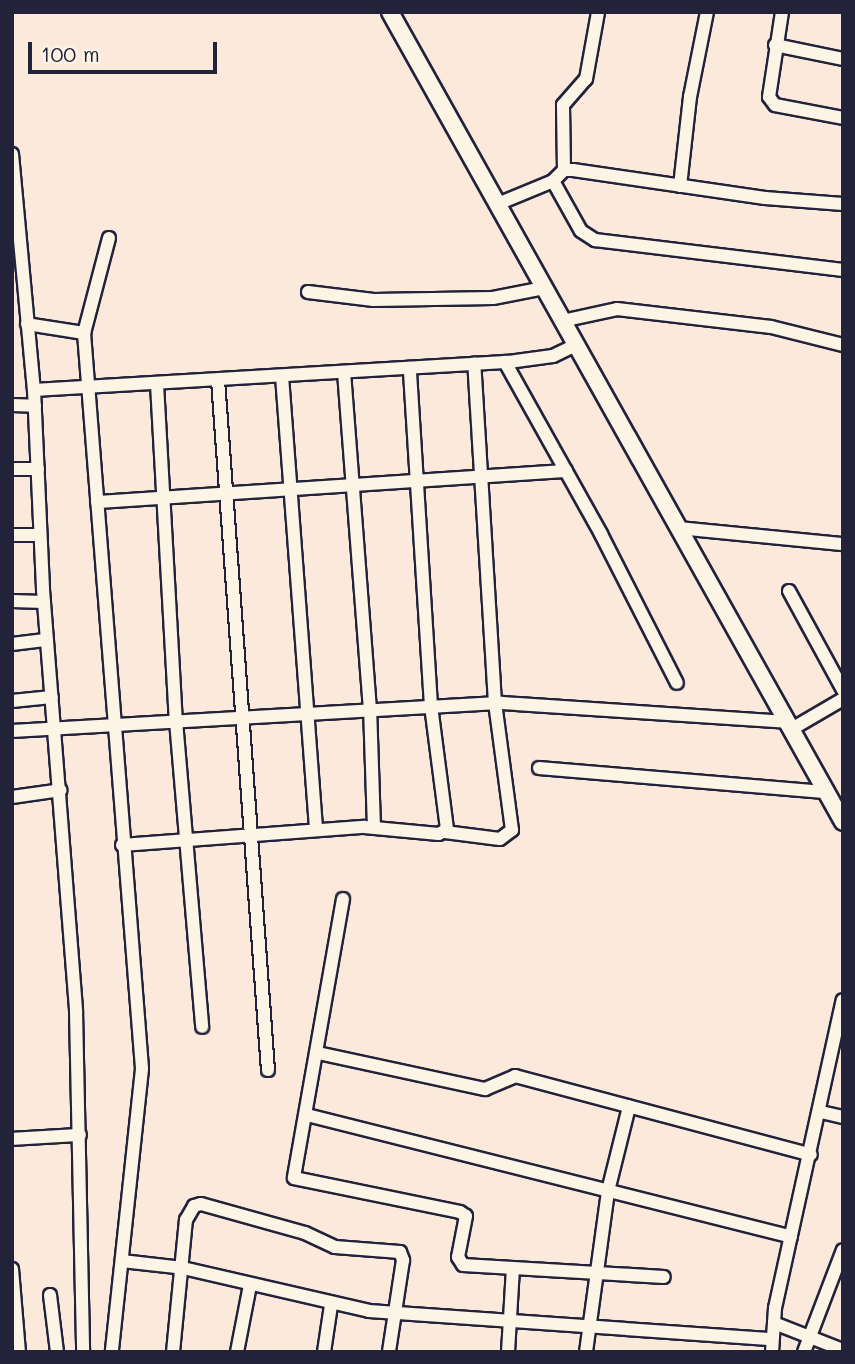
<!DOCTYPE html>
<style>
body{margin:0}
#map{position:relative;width:855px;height:1364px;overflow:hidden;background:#fbe9db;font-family:Mali,sans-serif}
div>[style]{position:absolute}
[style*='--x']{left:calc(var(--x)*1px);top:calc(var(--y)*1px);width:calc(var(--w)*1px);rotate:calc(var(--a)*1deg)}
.roads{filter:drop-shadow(2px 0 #22223b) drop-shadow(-2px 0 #22223b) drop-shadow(0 2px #22223b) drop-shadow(0 -2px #22223b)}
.minor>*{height:12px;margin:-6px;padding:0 6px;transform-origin:6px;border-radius:6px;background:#fcf5e5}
.tertiary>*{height:16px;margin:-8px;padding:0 8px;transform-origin:8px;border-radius:8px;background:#fcf5e5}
span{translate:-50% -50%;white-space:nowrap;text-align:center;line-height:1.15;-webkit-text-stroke:5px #fcf5e5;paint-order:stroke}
.frame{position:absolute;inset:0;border:14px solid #22223b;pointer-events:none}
.scale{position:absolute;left:28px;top:42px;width:189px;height:32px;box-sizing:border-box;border:4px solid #22223b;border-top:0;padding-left:9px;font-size:21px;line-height:24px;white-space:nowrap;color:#22223b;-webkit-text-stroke:5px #fcf5e5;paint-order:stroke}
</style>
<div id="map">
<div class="roads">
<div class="minor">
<div style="--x:782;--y:12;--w:86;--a:98.7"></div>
<div style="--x:769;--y:97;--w:10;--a:53"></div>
<div style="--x:775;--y:105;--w:69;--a:10.8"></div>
<div style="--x:775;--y:45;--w:69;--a:11.6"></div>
<div style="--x:12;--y:154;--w:237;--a:84.7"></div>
<div style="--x:34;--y:390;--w:200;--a:87.4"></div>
<div style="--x:43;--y:590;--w:422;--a:85.5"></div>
<div style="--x:76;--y:1011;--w:341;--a:88.8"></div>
<div style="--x:564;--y:170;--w:65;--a:-90.9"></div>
<div style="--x:563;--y:105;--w:35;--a:-49"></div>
<div style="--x:586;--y:79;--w:68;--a:-79.8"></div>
<div style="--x:553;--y:181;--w:16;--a:-45"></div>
<div style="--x:564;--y:170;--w:9;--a:0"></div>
<div style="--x:573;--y:170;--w:194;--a:8.3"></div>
<div style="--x:765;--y:198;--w:78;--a:4.4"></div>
<div style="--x:680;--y:186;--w:90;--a:-83.6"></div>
<div style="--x:690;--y:97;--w:87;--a:-78.7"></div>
<div style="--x:500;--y:203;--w:57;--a:-22.5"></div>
<div style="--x:553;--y:181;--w:57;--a:60.8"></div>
<div style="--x:581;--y:231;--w:17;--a:33"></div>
<div style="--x:595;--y:240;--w:250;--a:6.9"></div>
<div style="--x:109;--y:238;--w:98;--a:104.7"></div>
<div style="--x:84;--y:333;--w:738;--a:85.49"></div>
<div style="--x:142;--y:1069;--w:285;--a:96.1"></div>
<div style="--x:308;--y:292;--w:66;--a:6.9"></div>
<div style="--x:374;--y:300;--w:119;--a:-1"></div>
<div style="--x:493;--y:298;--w:52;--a:-11.1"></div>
<div style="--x:562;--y:321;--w:56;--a:-12.3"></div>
<div style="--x:617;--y:309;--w:155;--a:6.7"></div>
<div style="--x:771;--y:327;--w:74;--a:14"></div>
<div style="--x:27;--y:324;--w:58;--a:9"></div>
<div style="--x:505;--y:362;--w:197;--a:60.8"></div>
<div style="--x:601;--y:534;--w:167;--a:63"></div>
<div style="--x:344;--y:372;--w:336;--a:85.6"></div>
<div style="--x:370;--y:707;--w:120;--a:88.1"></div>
<div style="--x:282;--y:376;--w:455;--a:85.7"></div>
<div style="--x:218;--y:380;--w:692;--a:85.86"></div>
<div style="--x:157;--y:384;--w:338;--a:86.8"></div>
<div style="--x:176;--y:721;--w:307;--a:85.1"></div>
<div style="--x:34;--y:390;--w:476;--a:-3.4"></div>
<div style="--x:509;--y:362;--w:44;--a:-7.8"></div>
<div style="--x:553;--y:356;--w:25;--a:-26"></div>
<div style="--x:12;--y:405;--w:23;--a:2"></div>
<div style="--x:12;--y:469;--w:26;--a:0"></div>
<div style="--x:97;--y:502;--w:470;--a:-3.8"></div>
<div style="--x:679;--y:528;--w:165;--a:5.6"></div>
<div style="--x:12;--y:535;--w:28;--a:0"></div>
<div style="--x:789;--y:591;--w:113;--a:61.4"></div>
<div style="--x:12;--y:601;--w:32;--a:2"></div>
<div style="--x:12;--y:644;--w:35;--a:-7"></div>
<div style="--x:12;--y:701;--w:40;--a:-5.7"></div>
<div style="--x:790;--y:730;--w:61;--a:-30.3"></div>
<div style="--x:12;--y:731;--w:491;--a:-3.3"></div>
<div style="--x:502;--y:703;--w:285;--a:3.8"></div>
<div style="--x:539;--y:768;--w:286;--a:4.8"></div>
<div style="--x:12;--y:797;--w:49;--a:-8.1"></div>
<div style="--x:445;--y:832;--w:55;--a:7.3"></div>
<div style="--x:500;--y:839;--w:15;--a:-37"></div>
<div style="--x:512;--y:830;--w:128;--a:-97.6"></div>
<div style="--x:495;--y:703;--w:340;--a:-93.5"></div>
<div style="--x:122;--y:845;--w:243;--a:-4.3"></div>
<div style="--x:364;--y:827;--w:75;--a:5.3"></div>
<div style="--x:439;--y:834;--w:9;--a:-32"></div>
<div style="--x:447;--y:829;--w:124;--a:-97.4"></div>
<div style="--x:431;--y:706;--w:339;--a:-93.6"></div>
<div style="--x:343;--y:899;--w:283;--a:100"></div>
<div style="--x:294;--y:1178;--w:169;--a:11.6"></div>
<div style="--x:460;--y:1212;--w:7;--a:34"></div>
<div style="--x:466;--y:1216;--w:42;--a:101"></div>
<div style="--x:458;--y:1257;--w:9;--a:58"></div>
<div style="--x:463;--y:1265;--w:201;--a:3.4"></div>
<div style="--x:318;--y:1053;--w:171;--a:12.2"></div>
<div style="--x:485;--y:1089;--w:33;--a:-23"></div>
<div style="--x:515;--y:1076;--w:306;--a:14.9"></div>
<div style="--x:821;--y:1112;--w:23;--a:13"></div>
<div style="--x:307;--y:1115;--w:499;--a:14.1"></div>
<div style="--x:12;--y:1139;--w:68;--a:-3.4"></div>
<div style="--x:122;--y:1261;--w:61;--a:6.5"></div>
<div style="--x:183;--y:1268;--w:191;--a:13"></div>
<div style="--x:369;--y:1311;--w:404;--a:4"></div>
<div style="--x:12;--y:1269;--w:83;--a:85.2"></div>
<div style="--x:50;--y:1295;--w:57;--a:83"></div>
<div style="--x:774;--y:1323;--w:74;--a:21.4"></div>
<div style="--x:173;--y:1352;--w:133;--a:-84.4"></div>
<div style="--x:186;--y:1220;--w:16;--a:-60"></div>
<div style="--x:194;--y:1206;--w:7;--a:-16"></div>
<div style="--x:201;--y:1204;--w:108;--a:15.6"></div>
<div style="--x:305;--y:1233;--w:33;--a:25"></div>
<div style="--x:335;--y:1247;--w:65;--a:4.4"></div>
<div style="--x:400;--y:1252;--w:9;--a:69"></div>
<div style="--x:403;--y:1260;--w:93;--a:98.7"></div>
<div style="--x:237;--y:1352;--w:68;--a:-79"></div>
<div style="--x:324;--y:1352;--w:48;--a:-81.5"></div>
<div style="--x:508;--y:1352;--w:83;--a:-86.6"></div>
<div style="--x:586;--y:1352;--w:162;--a:-82.2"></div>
<div style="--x:608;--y:1191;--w:87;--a:-76"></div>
<div style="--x:772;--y:1352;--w:44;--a:-86.1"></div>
<div style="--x:775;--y:1308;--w:315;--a:-77.6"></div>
<div style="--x:804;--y:1352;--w:109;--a:-69.1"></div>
</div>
<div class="tertiary">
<div style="--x:390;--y:12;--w:928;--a:60.78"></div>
</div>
</div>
<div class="frame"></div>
<div class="scale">100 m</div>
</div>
